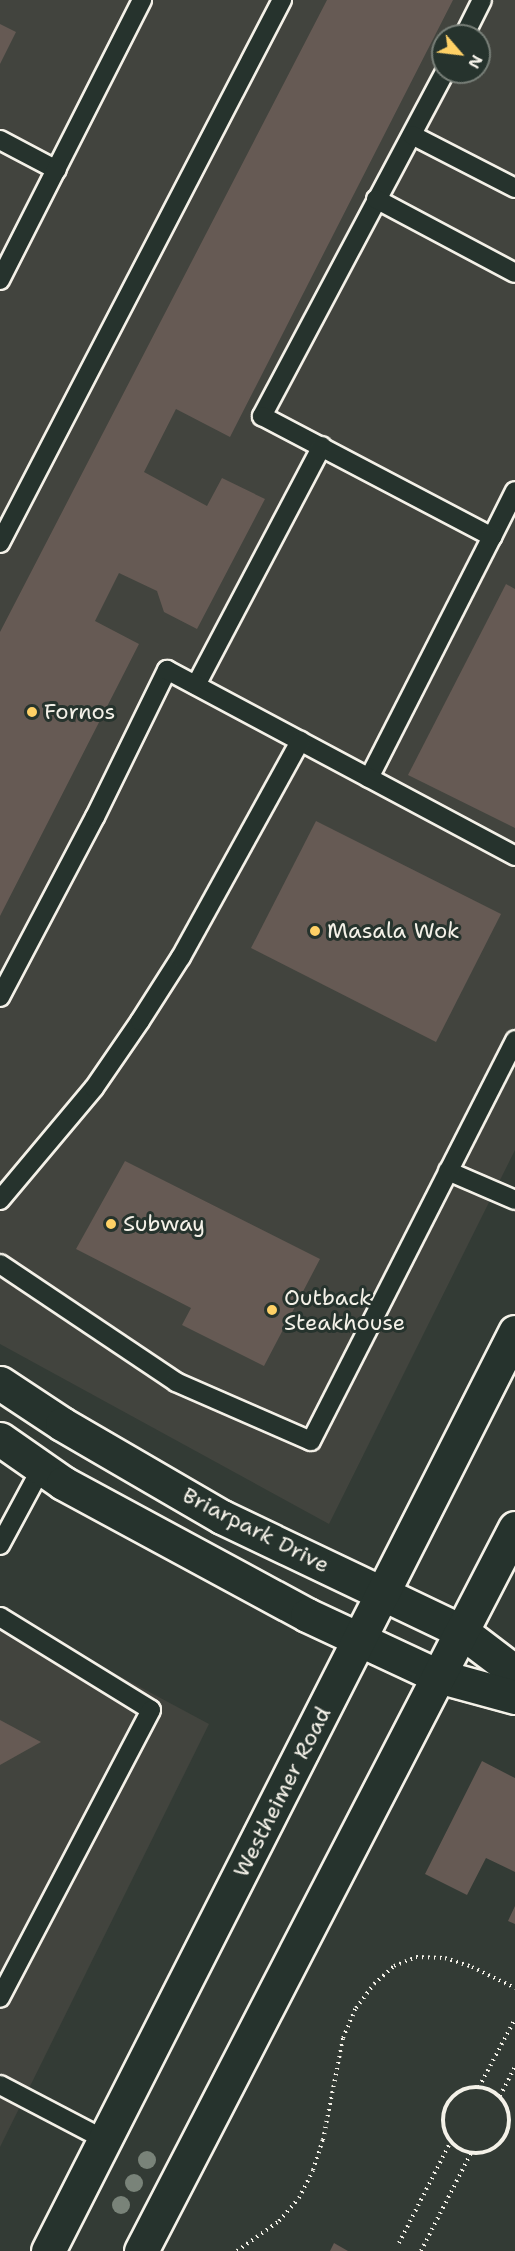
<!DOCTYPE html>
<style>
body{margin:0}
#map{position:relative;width:515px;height:2251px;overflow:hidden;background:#333b35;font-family:"Shantell Sans",sans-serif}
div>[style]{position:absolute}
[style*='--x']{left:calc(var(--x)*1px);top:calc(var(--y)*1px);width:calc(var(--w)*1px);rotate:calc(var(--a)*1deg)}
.built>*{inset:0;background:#42443e}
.building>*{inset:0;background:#665a54}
.path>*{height:4px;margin-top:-2px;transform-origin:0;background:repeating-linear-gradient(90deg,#f4f1e8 0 1.5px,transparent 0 6px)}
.path>.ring{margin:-2px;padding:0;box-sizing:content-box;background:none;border:4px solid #f4f1e8;border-radius:50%}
.roads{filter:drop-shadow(2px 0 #f4f1e8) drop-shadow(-2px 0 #f4f1e8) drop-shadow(0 2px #f4f1e8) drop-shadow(0 -2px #f4f1e8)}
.service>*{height:18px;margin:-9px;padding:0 9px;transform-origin:9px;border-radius:9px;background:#26332d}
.minor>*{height:33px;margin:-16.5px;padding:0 16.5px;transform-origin:16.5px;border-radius:16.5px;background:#26332d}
.tertiary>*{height:33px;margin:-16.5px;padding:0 16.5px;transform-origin:16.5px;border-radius:16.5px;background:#26332d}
.primary>*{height:33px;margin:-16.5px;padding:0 16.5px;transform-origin:16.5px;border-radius:16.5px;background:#26332d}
.trees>*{width:18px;height:18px;margin:-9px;border-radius:50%;background:#798379}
.dots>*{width:16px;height:16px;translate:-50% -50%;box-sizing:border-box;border:3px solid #26332d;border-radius:50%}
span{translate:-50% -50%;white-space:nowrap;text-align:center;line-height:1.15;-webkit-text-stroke:6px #26332d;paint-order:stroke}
.poi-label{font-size:22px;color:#f4f1e8}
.left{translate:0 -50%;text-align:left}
.street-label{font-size:22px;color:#f4f1e8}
.north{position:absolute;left:431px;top:24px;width:60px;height:60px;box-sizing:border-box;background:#26332d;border:2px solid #787f78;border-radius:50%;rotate:118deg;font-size:16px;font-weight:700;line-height:24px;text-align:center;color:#f4f1e8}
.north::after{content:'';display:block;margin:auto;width:21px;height:27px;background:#ffd166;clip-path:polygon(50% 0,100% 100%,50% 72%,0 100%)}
</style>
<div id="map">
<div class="built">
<div style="clip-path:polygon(evenodd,0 0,515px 0,515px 1150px,329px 1524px,0 1344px,0 0,443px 36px,479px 36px,479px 72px,443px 72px,443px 36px)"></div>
<div style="clip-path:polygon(0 1612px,209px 1724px,0 2147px)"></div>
</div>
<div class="building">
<div style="clip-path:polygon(327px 0,453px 0,230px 437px,176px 409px,144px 472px,207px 506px,222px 478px,265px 499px,197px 629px,164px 612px,157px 591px,119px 573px,95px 621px,139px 644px,0 916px,0 632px)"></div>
<div style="clip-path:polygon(0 24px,16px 32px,0 64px)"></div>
<div style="clip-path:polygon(506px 584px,515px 589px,515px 828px,408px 775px)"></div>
<div style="clip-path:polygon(316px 821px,501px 914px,436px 1042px,251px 948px)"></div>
<div style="clip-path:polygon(125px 1161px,320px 1259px,264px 1366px,182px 1325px,191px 1308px,76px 1249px)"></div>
<div style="clip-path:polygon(0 1720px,41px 1742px,0 1765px)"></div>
<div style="clip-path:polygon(482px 1761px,515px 1778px,515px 1872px,486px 1858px,467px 1895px,425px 1874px)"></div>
<div style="clip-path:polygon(515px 1906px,515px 1924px,508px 1921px)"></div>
<div style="clip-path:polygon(334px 2243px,348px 2251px,330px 2251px)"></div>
</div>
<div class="path">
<div style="--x:479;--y:2087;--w:77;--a:-62.1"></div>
<div class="ring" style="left:443px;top:2087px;width:62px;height:62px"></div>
<div style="--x:500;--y:2096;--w:33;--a:-63"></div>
<div style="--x:399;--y:2243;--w:114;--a:-63"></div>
<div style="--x:237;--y:2251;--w:52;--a:-35.5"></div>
<div style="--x:279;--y:2221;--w:30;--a:-49"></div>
<div style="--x:299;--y:2198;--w:31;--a:-63"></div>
<div style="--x:313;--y:2170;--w:32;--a:-72"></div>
<div style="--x:323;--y:2140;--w:104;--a:-78.9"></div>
<div style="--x:343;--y:2038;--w:33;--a:-67"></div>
<div style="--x:356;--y:2008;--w:30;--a:-53"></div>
<div style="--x:374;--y:1984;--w:27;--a:-42"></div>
<div style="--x:394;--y:1966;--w:24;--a:-22"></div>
<div style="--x:416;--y:1957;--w:29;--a:2"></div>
<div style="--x:445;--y:1958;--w:28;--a:18"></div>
<div style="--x:472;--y:1967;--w:48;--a:26"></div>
<div style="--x:421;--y:2251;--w:110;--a:-63"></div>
</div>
<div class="roads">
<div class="service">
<div style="--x:464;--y:36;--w:40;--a:-63.4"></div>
<div style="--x:445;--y:72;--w:390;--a:118"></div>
<div style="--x:262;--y:416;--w:260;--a:27.7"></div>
<div style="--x:492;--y:537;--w:51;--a:-63.4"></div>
<div style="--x:412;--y:135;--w:116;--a:27.2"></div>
<div style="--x:0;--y:140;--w:64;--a:27.8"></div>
<div style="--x:376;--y:199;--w:157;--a:28"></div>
<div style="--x:0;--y:280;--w:314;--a:-63.1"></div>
<div style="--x:0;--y:543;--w:612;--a:-62.56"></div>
<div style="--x:196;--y:685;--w:270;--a:-62.2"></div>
<div style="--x:369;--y:778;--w:271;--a:-63"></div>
<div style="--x:0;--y:997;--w:204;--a:-62.2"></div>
<div style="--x:95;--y:817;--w:164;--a:-63.9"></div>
<div style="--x:167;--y:670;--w:395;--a:28.1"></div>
<div style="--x:448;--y:1171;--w:73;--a:23.4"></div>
<div style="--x:0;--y:1200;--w:146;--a:-50"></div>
<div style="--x:94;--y:1088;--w:81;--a:-55.5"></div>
<div style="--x:140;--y:1021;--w:76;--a:-57.4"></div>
<div style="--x:181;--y:957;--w:247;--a:-61.1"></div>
<div style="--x:0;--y:1264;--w:212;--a:33.8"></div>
<div style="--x:176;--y:1382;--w:147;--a:23.6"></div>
<div style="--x:311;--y:1441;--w:450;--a:-63"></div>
<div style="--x:0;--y:1545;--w:86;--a:-61.7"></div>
<div style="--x:0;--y:1617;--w:177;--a:31.6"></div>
<div style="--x:151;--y:1710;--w:325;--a:117.7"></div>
<div style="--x:0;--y:2085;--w:119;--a:27.6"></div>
</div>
<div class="minor">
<div style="--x:461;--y:1631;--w:68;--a:37.2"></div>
<div style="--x:438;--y:1676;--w:80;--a:15.3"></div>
</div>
<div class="tertiary">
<div style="--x:0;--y:1383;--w:74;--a:33.5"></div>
<div style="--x:62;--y:1424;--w:185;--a:30.2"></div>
<div style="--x:222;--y:1517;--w:265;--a:25.5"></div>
<div style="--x:0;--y:1439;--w:77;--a:34.9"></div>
<div style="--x:63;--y:1483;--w:277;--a:28.4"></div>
<div style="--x:307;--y:1615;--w:145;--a:25"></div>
</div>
<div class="primary">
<div style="--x:48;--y:2251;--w:1031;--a:-63.06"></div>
<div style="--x:141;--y:2251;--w:814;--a:-62.65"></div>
</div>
</div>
<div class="trees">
<div style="left:147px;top:2160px"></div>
<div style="left:134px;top:2183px"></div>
<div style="left:121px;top:2205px"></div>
</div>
<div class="dots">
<div style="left:32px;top:712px;background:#ffd166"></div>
<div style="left:315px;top:931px;background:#ffd166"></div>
<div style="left:111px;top:1224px;background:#ffd166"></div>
<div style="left:272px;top:1310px;background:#ffd166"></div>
</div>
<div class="poi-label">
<span class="left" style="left:44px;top:712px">Fornos</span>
<span class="left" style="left:327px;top:931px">Masala Wok</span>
<span class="left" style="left:123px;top:1224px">Subway</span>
<span class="left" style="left:284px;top:1310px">Outback<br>Steakhouse</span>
</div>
<div class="street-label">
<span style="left:256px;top:1530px;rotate:27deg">Briarpark Drive</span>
<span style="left:282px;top:1792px;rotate:-63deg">Westheimer Road</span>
</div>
<div class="north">N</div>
</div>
